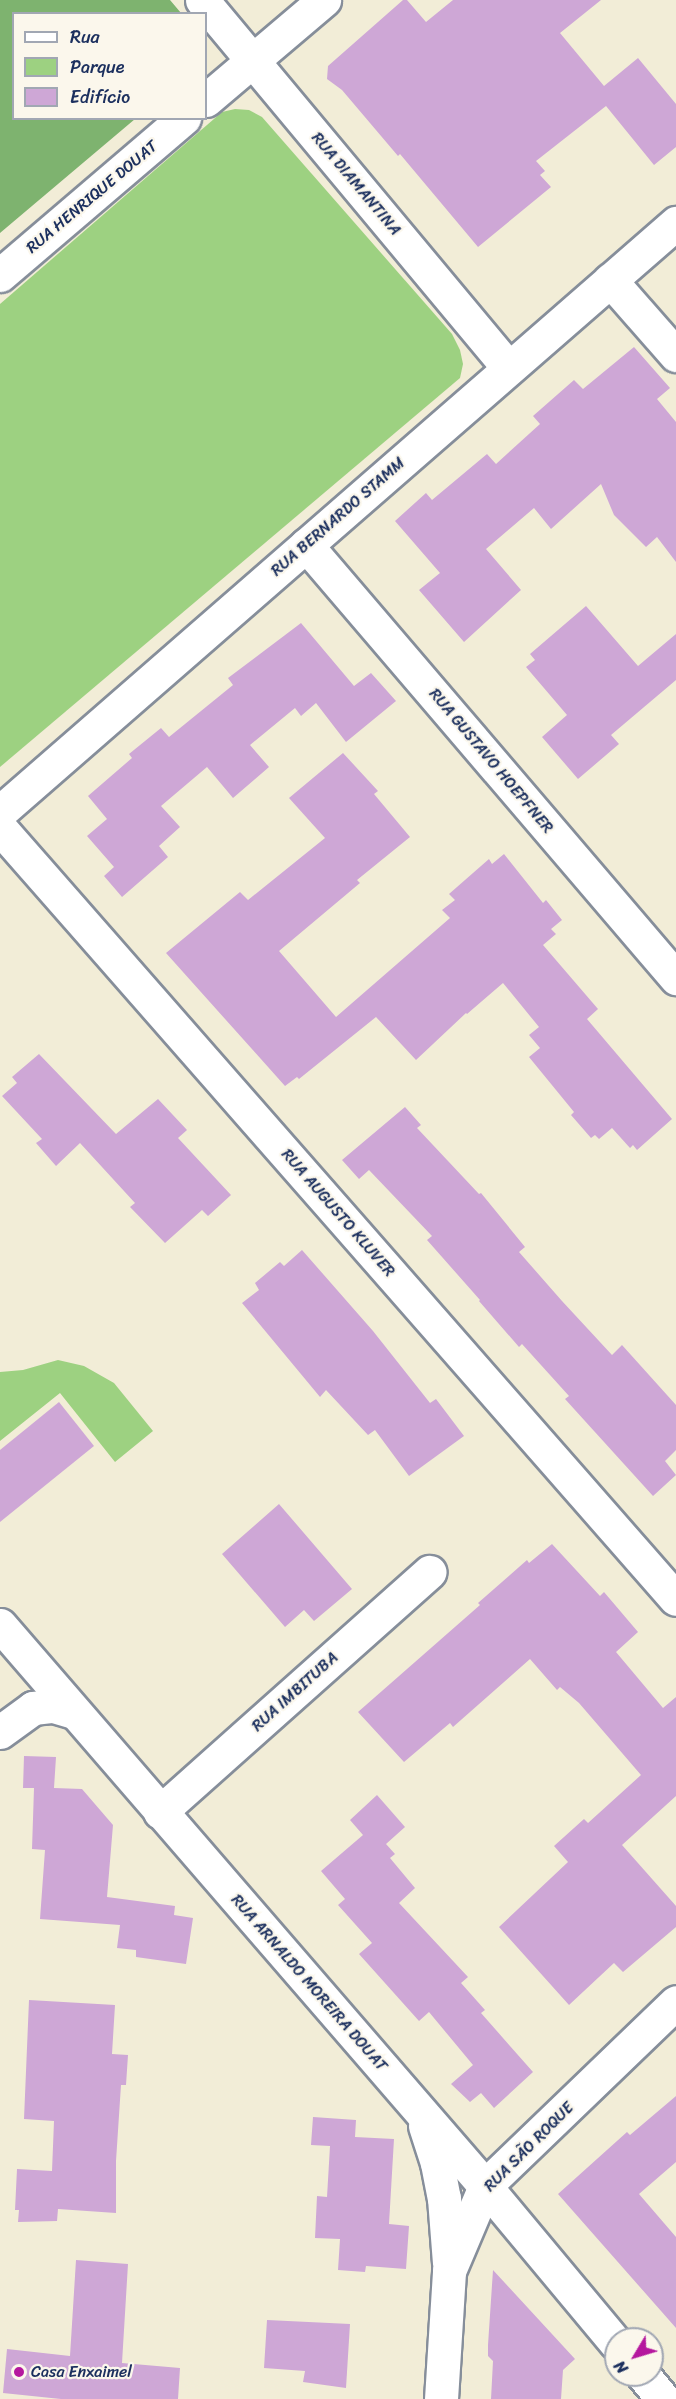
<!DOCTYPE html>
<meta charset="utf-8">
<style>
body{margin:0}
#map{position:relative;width:676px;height:2399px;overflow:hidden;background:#f2edd7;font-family:Sriracha,sans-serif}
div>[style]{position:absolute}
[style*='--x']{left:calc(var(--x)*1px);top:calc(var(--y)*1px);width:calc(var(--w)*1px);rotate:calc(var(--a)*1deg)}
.green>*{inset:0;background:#9dd181}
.forest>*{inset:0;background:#7eb36f}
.building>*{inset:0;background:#cea7d6}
.roads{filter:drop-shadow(2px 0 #868e9a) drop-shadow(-2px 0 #868e9a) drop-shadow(0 2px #868e9a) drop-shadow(0 -2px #868e9a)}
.minor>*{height:33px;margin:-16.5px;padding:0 16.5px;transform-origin:16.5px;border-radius:16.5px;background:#fff}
.dots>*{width:16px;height:16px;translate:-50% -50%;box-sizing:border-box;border:3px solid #fbf7ec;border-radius:50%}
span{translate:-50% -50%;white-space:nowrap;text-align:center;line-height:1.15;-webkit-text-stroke:4.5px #fbf7ec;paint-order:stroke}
.street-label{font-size:16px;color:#1b2f5e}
.poi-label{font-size:16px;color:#1b2f5e}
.left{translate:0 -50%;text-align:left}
.legend{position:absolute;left:12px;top:12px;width:195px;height:108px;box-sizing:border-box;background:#fbf7ec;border:2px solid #a1a7b3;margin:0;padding:8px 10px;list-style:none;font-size:18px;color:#1b2f5e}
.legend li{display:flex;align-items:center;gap:12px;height:30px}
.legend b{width:30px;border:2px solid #a1a7b3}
.north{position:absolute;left:604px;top:2327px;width:60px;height:60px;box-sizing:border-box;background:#fbf7ec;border:2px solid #a1a7b3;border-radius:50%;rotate:232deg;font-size:16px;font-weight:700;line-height:24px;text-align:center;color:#1b2f5e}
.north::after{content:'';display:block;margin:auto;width:21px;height:27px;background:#b5179e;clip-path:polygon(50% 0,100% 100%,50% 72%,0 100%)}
</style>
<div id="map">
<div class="green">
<div style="clip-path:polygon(235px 109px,249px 110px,262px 117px,452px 334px,460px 350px,463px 364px,460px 378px,0 767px,0 304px,222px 112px)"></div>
<div style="clip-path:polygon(58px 1360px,84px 1366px,114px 1383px,153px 1431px,115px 1462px,60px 1393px,0 1441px,0 1372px,23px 1370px)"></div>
</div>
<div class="forest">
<div style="clip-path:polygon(0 0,170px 0,181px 13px,14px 14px,14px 118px,135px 119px,0 233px)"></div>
</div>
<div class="building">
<div style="clip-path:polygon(403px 0,407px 0,426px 22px,453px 0,601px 0,560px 33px,604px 86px,638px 58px,676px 104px,676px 147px,654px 165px,606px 106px,536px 161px,545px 171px,540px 175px,551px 187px,478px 247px,400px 154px,398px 156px,342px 90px,327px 79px,328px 66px)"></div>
<div style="clip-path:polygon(634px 347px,670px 388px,657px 399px,676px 422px,676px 562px,657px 537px,646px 547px,614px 515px,601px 484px,551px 529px,534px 508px,486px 549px,521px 590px,464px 642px,419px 590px,440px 573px,395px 521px,426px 493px,432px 500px,487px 454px,496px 464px,540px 424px,533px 416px,574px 380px,583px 389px)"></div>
<div style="clip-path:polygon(586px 606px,638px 666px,676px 634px,676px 680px,611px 735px,619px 744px,578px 779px,542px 737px,567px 715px,526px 667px,535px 660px,530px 654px)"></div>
<div style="clip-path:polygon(301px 623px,354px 686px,371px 673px,396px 701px,346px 742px,316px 703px,301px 716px,295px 708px,250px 745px,269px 767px,233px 798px,207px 767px,161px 806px,180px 827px,159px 846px,168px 857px,122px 897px,104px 876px,114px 867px,87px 836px,107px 819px,88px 796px,132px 758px,129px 754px,161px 728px,169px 737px,233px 685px,228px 678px)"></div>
<div style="clip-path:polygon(343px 753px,378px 791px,374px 794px,410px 837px,357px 880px,360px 883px,279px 951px,336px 1017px,450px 918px,442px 910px,455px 900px,449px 894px,489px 859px,492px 864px,504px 854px,543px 903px,546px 900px,562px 920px,551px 929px,556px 934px,543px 945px,598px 1009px,587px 1019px,672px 1119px,637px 1150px,633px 1145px,630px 1148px,612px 1128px,599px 1139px,595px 1135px,591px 1138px,571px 1115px,574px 1112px,529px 1057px,540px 1048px,529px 1035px,539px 1027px,503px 983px,467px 1014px,466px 1013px,416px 1060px,376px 1017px,299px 1079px,297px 1077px,285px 1086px,166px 953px,240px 892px,248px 900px,325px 838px,289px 798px)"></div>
<div style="clip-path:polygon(39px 1054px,116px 1134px,158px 1099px,187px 1130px,178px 1138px,231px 1195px,208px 1216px,202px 1210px,165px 1243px,130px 1207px,135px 1203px,80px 1143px,56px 1166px,36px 1143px,42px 1139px,2px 1096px,17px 1083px,12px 1077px)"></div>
<div style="clip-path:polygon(405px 1107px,421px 1125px,417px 1128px,479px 1194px,481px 1193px,525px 1247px,519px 1252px,562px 1301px,612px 1355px,622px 1345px,676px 1405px,676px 1450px,665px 1461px,676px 1475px,653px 1496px,565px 1399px,569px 1396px,522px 1344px,519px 1347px,479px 1301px,480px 1300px,427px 1240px,432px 1236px,369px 1170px,359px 1179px,342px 1160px)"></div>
<div style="clip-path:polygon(302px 1250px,373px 1331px,430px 1403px,436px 1399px,464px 1436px,409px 1476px,375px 1430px,368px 1435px,326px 1390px,320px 1397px,242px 1303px,259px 1290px,255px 1283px,280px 1262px,284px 1266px)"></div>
<div style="clip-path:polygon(59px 1402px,94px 1446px,0 1522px,0 1450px)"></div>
<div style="clip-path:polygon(279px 1504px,352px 1589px,314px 1621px,304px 1610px,285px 1627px,222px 1554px)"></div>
<div style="clip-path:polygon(552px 1544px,600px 1596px,604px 1592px,638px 1632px,616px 1652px,663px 1708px,676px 1697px,676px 1796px,622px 1845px,676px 1906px,676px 1927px,623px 1972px,614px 1963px,569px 2005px,499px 1927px,568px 1862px,554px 1846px,584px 1819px,588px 1823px,641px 1775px,579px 1703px,560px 1687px,557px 1690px,530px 1659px,453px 1727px,450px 1723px,404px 1762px,358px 1712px,480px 1605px,478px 1603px,527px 1560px,529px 1563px)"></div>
<div style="clip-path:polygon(24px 1756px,56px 1757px,54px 1788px,82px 1789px,113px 1825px,107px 1897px,175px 1906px,174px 1915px,193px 1918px,186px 1964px,136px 1957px,136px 1950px,117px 1948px,120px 1925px,40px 1919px,45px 1850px,32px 1849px,34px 1788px,23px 1788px)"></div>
<div style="clip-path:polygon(377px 1795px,405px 1827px,386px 1844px,395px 1854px,390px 1858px,415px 1888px,399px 1903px,468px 1977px,461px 1983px,485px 2010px,481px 2013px,533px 2072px,494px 2108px,481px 2093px,470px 2102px,451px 2084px,473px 2065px,429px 2012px,419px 2021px,359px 1954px,372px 1943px,338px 1905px,345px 1899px,321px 1871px,363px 1835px,350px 1820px)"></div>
<div style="clip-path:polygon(29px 2000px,115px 2005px,112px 2054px,128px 2055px,126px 2085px,121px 2085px,116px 2161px,116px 2213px,58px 2209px,57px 2221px,18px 2222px,19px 2210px,15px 2210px,17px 2169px,52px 2171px,54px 2121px,24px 2119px)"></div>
<div style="clip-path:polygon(676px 2096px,676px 2162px,639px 2194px,676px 2237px,676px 2328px,558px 2194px,627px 2132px,630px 2135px)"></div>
<div style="clip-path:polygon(313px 2117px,356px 2120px,355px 2137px,394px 2139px,389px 2224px,409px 2226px,406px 2269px,366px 2266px,365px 2272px,338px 2270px,340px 2239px,315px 2238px,317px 2196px,327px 2197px,330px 2146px,311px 2145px)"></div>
<div style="clip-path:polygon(76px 2260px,128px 2264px,122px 2363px,180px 2368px,178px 2399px,61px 2399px,3px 2393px,7px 2349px,70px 2356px)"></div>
<div style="clip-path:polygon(493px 2270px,575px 2359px,563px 2370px,561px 2399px,491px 2399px,493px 2361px,488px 2356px,488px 2345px)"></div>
<div style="clip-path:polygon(267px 2320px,350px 2324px,346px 2388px,303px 2382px,305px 2371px,264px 2368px)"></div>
</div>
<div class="roads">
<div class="minor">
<div style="--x:202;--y:0;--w:479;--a:50.2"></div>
<div style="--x:206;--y:100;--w:155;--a:-40.3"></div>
<div style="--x:0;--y:275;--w:242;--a:-40.5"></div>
<div style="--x:610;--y:280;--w:100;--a:48.7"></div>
<div style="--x:306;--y:545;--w:570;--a:49.49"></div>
<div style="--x:0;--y:812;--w:897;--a:-41.07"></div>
<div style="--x:0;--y:828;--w:1025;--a:48.76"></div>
<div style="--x:0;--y:1625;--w:742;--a:49.16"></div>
<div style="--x:485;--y:2186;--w:204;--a:50.2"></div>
<div style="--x:0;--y:1732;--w:41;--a:-36"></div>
<div style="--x:33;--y:1708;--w:20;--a:-6"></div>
<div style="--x:53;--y:1706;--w:22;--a:16"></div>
<div style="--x:160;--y:1812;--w:361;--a:-41.7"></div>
<div style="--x:425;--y:2126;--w:39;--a:72"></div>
<div style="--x:437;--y:2163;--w:36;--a:79"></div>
<div style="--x:444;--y:2198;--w:65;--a:85.6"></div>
<div style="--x:643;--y:2375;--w:31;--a:50"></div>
<div style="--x:441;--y:2399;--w:128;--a:-86.4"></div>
<div style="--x:449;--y:2271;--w:92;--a:-67"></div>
<div style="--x:485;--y:2186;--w:265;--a:-43.9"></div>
</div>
</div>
<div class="dots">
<div style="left:19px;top:2372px;background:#b5179e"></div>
</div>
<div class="street-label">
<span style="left:356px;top:184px;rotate:50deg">RUA DIAMANTINA</span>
<span style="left:92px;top:197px;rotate:-40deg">RUA HENRIQUE DOUAT</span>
<span style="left:338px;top:517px;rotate:-41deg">RUA BERNARDO STAMM</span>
<span style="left:491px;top:761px;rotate:50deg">RUA GUSTAVO HOEPFNER</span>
<span style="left:338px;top:1213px;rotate:49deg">RUA AUGUSTO KLUVER</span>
<span style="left:295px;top:1692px;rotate:-42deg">RUA IMBITUBA</span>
<span style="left:309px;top:1983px;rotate:49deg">RUA ARNALDO MOREIRA DOUAT</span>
<span style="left:529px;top:2147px;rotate:-45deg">RUA SÃO ROQUE</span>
</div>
<div class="poi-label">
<span class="left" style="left:31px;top:2372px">Casa Enxaimel</span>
</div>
<ul class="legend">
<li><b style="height:8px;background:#fff"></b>Rua</li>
<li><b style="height:16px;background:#9dd181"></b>Parque</li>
<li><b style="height:16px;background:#cea7d6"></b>Edifício</li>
</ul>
<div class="north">N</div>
</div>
